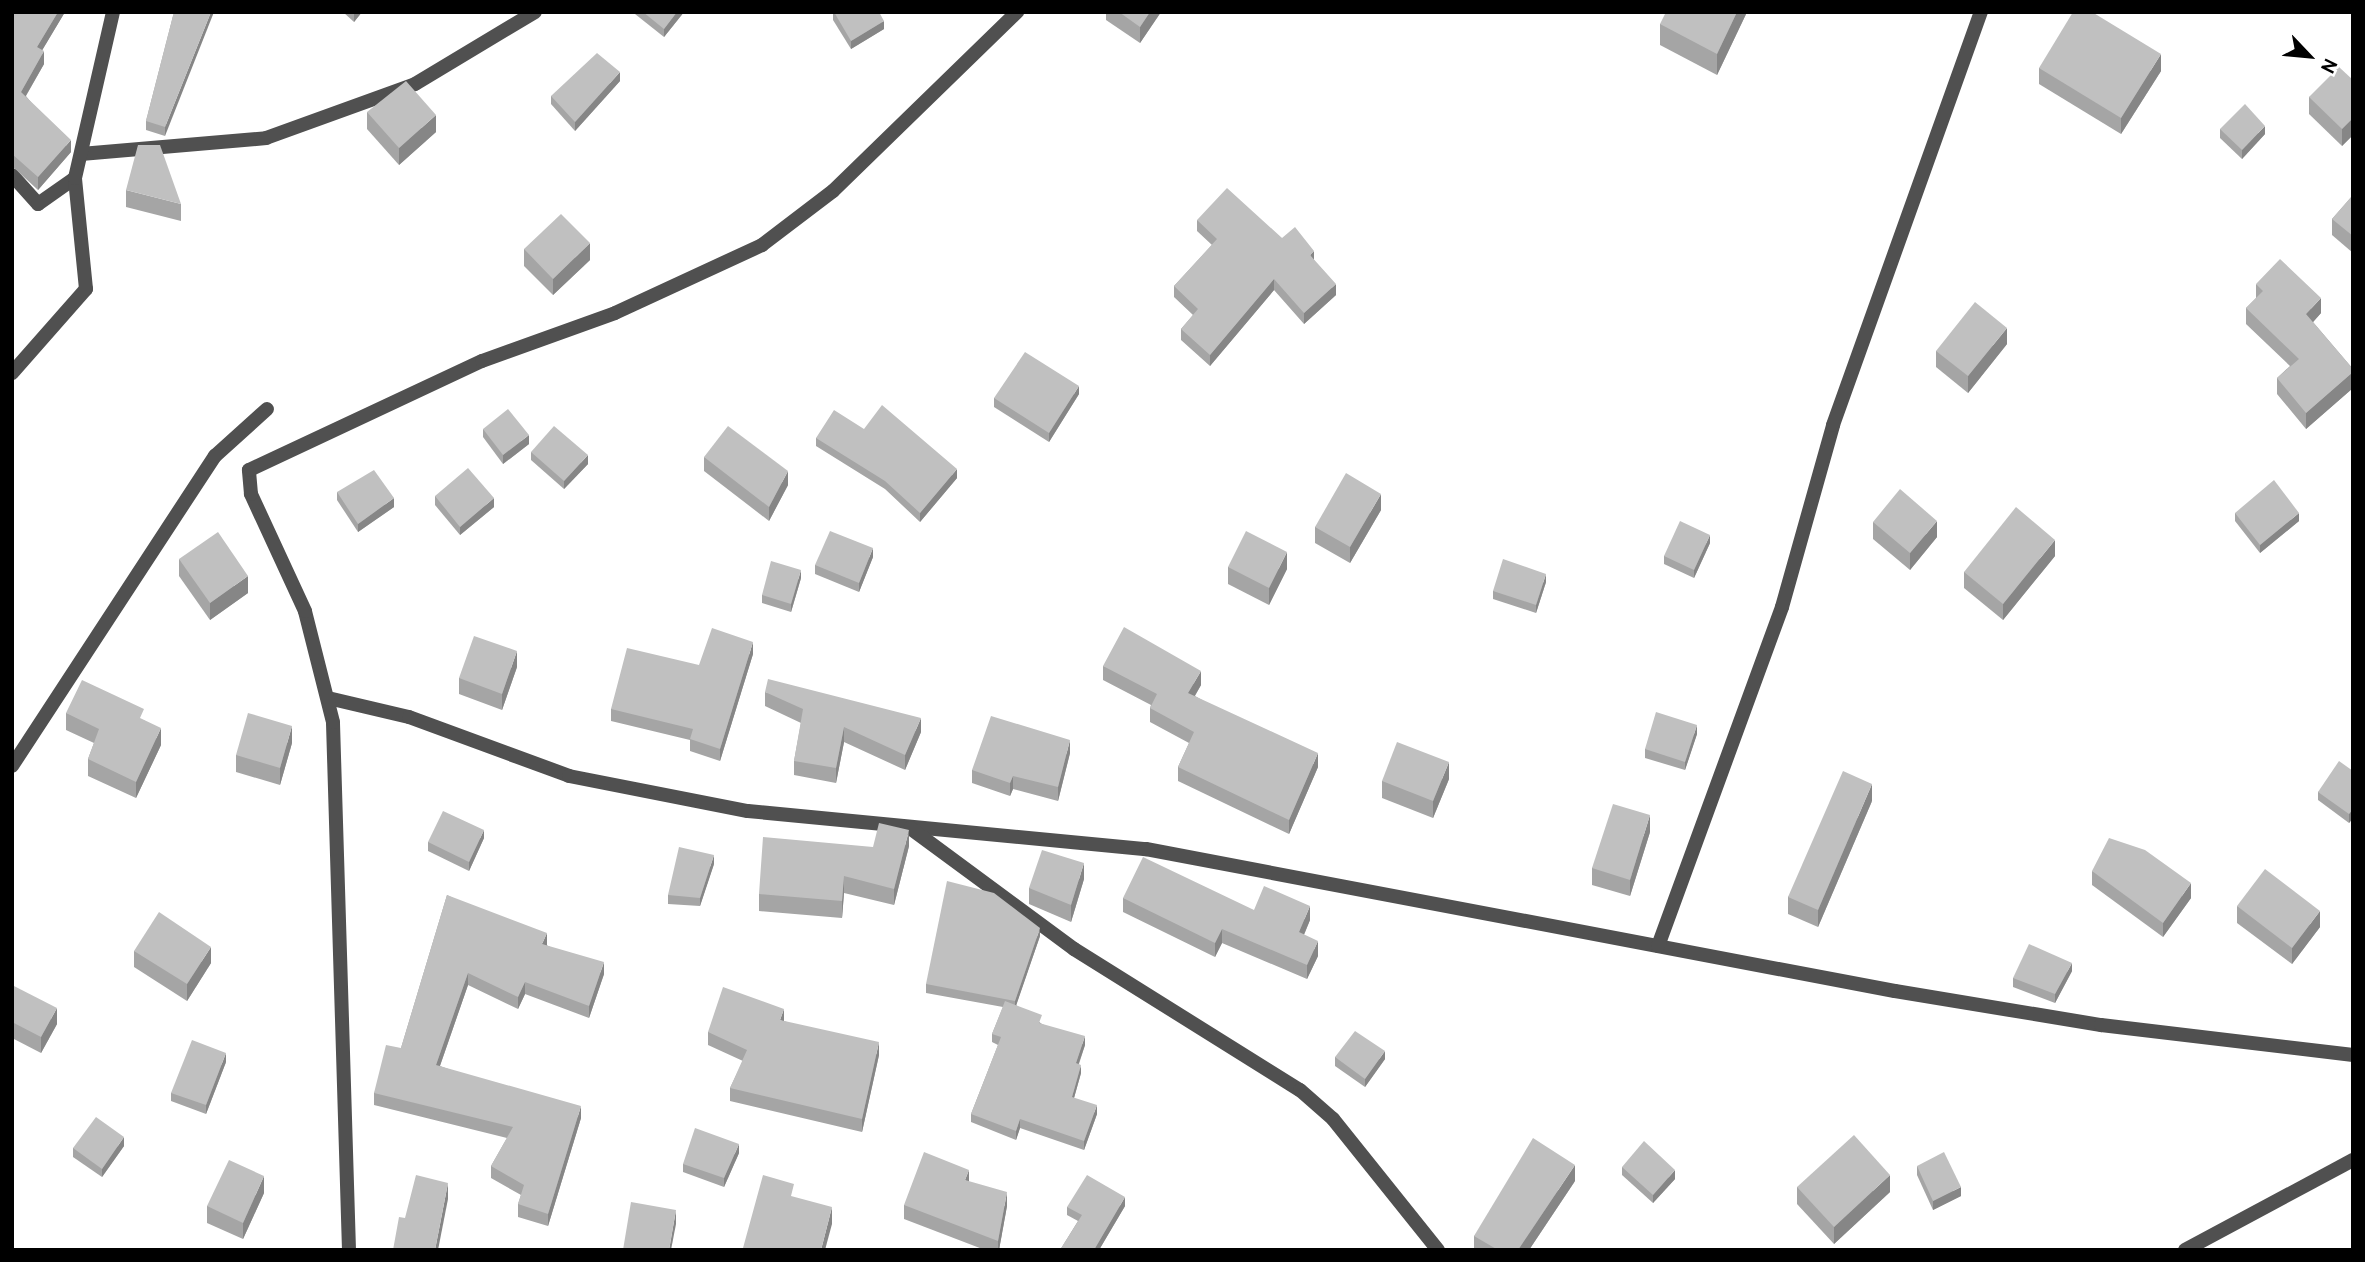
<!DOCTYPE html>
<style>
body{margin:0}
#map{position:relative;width:2365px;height:1262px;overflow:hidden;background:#fff;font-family:Overpass,sans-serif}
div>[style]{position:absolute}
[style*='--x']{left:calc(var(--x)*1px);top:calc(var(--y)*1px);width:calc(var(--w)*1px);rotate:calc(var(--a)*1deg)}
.street>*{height:14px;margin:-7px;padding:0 7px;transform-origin:7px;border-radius:7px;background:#505050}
.wall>*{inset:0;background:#a5a5a5}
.shaded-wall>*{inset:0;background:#868686}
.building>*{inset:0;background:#c0c0c0}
span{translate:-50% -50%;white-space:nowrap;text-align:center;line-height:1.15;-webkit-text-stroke:5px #fff;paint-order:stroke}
.frame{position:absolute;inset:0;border:14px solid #000;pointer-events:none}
.north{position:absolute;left:2274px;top:21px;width:70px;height:70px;-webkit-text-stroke:5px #fff;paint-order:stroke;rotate:116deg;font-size:19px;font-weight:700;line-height:28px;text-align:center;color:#000}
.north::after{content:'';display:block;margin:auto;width:24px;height:32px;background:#000;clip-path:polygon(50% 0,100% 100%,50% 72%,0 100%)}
</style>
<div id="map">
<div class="street">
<div style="--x:81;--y:154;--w:186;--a:-4.9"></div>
<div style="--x:266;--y:138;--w:158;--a:-19.9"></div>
<div style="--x:415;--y:84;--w:140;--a:-31"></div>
<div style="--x:12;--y:175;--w:39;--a:48"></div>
<div style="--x:38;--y:204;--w:45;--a:-35.1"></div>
<div style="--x:12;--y:373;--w:112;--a:-48.6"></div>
<div style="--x:86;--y:289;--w:112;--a:-95.7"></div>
<div style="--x:75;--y:178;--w:170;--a:-77.1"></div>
<div style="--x:328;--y:698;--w:83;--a:13.2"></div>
<div style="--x:409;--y:717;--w:171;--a:20.2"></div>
<div style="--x:569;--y:776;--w:182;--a:11.1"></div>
<div style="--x:748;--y:811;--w:400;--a:5.5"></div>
<div style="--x:1146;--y:849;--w:762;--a:10.74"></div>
<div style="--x:1895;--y:991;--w:209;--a:9.4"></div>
<div style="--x:2101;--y:1025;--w:254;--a:6.8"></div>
<div style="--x:12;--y:766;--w:371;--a:-56.8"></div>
<div style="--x:215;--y:456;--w:70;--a:-42.1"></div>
<div style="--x:910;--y:828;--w:204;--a:36.4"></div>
<div style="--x:1074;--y:949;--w:266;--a:32"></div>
<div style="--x:1300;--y:1090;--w:44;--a:41.3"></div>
<div style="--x:1333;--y:1119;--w:168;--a:51.3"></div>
<div style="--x:1658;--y:946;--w:361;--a:-69.9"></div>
<div style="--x:1782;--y:607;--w:189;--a:-74.3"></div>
<div style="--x:1833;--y:425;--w:439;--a:-70.3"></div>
<div style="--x:349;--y:1250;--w:528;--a:-91.74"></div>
<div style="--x:333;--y:722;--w:114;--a:-104.2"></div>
<div style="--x:305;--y:611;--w:129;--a:-114.8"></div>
<div style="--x:251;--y:494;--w:24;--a:-95"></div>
<div style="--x:249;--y:470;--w:257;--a:-25.1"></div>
<div style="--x:482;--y:361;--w:141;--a:-19.8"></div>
<div style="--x:615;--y:313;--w:162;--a:-24.8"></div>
<div style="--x:762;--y:245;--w:89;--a:-37.3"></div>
<div style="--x:833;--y:191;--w:257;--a:-44.2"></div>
<div style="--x:2185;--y:1250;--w:191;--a:-28.2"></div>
</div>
<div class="wall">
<div style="clip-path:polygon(12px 12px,65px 12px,42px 50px,44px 64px,26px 96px,71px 152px,38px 190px,12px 166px)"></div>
<div style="clip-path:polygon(174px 12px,165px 136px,146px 130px,146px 121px)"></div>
<div style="clip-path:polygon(343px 12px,362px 12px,354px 22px)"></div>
<div style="clip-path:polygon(635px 12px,684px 12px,664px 37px,635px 14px)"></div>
<div style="clip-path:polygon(833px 12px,879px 12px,884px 29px,851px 49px,833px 20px)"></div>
<div style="clip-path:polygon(1106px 12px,1161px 12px,1140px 43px,1106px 20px)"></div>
<div style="clip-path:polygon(1747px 12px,1717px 75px,1660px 45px,1660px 24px)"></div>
<div style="clip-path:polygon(2039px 68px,2161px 71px,2121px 134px,2039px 84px)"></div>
<div style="clip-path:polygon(2353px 80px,2353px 135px,2342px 146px,2309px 114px,2309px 97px)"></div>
<div style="clip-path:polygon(620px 81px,575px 131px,551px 104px,551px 96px)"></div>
<div style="clip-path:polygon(367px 112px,436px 132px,399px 165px,367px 129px)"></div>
<div style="clip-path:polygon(2220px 129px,2265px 134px,2242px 159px,2220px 138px)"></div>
<div style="clip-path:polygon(126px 190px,181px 204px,181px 221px,126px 207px)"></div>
<div style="clip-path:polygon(2353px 195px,2353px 253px,2332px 235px,2332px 219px)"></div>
<div style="clip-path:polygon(1197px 220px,1282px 238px,1314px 260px,1336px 295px,1304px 324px,1274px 290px,1210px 366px,1181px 340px,1181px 329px,1193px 315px,1174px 297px,1174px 286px,1212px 245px,1197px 231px)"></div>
<div style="clip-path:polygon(524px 249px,590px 260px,553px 295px,524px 266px)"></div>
<div style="clip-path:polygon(2256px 284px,2321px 313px,2313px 322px,2353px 369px,2353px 388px,2306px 429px,2277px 394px,2277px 378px,2290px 366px,2246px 324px,2246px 308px,2256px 298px)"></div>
<div style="clip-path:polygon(2007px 344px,1968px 393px,1936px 367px,1936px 351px)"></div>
<div style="clip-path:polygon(1079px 394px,1049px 442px,994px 407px,994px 398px)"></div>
<div style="clip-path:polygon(483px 429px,529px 444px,503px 464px,483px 437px)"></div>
<div style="clip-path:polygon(864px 429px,957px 478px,920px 522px,885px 489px,816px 446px,816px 438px)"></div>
<div style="clip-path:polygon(531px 452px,588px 464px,564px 489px,531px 460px)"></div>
<div style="clip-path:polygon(704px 457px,788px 485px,769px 521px,704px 471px)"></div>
<div style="clip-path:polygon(337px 492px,394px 507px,358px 532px,337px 500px)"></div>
<div style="clip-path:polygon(435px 496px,494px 507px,460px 535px,435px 505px)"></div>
<div style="clip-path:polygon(1381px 510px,1350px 563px,1315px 543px,1315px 527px)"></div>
<div style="clip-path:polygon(2235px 513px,2299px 521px,2260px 553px,2235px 521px)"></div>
<div style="clip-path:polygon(1873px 522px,1937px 537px,1910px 570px,1873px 539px)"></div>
<div style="clip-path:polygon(1710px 543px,1694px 578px,1664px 564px,1664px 556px)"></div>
<div style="clip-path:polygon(2055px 556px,2003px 620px,1964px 588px,1964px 572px)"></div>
<div style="clip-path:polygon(873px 557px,859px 592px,815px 574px,815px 565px)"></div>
<div style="clip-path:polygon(179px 559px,248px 593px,210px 620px,179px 576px)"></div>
<div style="clip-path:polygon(1228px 567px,1287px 569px,1269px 605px,1228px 584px)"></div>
<div style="clip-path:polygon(801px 578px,791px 612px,762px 603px,762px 595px)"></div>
<div style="clip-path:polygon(1546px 582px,1536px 613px,1493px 599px,1493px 591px)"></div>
<div style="clip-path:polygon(753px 654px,720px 761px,690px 751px,690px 740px,611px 721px,611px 709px,699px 665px)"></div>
<div style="clip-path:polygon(1103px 666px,1201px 685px,1195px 696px,1318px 767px,1289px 834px,1178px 781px,1178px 767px,1189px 743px,1150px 722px,1150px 708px,1151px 705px,1103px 680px)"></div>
<div style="clip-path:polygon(517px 667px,502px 710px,459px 694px,459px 678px)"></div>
<div style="clip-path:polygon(765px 692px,921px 732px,905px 770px,844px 742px,836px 783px,794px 775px,794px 761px,801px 723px,765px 706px)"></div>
<div style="clip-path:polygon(66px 713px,144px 720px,161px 745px,136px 798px,88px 776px,88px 759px,94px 743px,66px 730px)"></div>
<div style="clip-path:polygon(1697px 734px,1685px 770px,1645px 758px,1645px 749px)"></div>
<div style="clip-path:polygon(292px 743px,280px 785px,236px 772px,236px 755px)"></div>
<div style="clip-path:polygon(1070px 753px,1058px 801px,1013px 789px,1010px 796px,972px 783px,972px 770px)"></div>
<div style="clip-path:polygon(2353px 771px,2353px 818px,2349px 823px,2318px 800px,2318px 792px)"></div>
<div style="clip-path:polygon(1449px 779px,1433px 818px,1382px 798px,1382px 781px)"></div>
<div style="clip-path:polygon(1872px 801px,1818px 927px,1788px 914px,1788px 897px)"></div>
<div style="clip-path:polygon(1650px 832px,1630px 896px,1592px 885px,1592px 868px)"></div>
<div style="clip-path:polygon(484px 838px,469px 871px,428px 851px,428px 842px)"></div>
<div style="clip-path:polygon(909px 846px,894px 905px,844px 893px,842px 918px,759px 911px,759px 894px,873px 847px)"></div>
<div style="clip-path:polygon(714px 864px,700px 906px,668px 904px,668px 895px)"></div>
<div style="clip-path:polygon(2092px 871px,2191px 898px,2163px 937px,2092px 885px)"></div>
<div style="clip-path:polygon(1084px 879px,1071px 922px,1029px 904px,1029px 888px)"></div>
<div style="clip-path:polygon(447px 895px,604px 974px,589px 1018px,525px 994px,518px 1009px,468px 985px,440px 1066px,581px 1118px,548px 1226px,518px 1217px,518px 1204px,521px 1195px,491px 1178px,491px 1166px,507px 1138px,374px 1105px,374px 1093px,401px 1048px)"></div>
<div style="clip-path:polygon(1123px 898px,1254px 910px,1310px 920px,1304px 935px,1318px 956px,1307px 979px,1222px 943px,1215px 957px,1123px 912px)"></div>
<div style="clip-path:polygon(2237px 906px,2320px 927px,2292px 964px,2237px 923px)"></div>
<div style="clip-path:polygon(1040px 936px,1016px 1005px,1042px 1024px,1085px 1045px,1079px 1064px,1081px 1073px,1074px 1098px,1097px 1114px,1084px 1150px,1020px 1128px,1016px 1140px,971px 1122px,971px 1114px,998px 1045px,992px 1042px,992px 1034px,1003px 1007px,926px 993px,926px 984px)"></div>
<div style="clip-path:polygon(134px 951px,211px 963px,187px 1001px,134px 967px)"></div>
<div style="clip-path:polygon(2072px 971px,2055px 1003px,2013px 987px,2013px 978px)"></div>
<div style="clip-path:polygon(12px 985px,57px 1024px,41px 1053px,12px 1038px)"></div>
<div style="clip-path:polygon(784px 1021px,879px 1055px,862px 1132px,730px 1101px,730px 1088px,743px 1061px,708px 1045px,708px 1032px)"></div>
<div style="clip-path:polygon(1335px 1057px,1385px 1059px,1365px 1087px,1335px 1066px)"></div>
<div style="clip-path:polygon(226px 1062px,206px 1114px,171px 1101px,171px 1093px)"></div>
<div style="clip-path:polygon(124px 1146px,102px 1177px,73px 1157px,73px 1148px)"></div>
<div style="clip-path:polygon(739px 1153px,724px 1187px,683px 1172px,683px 1164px)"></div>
<div style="clip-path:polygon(1917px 1166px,1961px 1196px,1933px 1210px,1917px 1175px)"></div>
<div style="clip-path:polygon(1622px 1167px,1675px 1179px,1653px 1203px,1622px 1175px)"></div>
<div style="clip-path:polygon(1575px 1181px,1529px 1250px,1474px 1250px,1474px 1236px)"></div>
<div style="clip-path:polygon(1797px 1187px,1890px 1192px,1834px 1244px,1797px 1204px)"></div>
<div style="clip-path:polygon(264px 1193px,243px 1239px,207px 1223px,207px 1206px)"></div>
<div style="clip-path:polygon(904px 1205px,1007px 1206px,999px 1250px,985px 1250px,904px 1219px)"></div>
<div style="clip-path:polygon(1125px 1206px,1099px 1250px,1060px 1250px,1078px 1221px,1067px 1215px,1067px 1207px)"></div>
</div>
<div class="shaded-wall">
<div style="clip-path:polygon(58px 12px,65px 12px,37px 59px,37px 47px)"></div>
<div style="clip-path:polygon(211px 12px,214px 12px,165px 136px,165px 127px)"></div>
<div style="clip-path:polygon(354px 12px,362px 12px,354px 22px)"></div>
<div style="clip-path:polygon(677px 12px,684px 12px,664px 37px,664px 29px)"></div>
<div style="clip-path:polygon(1150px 12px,1161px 12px,1140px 43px,1140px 27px)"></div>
<div style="clip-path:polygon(1737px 12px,1747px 12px,1717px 75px,1717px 54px)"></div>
<div style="clip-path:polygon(884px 21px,884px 29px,851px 49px,851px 41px)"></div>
<div style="clip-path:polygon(44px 51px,44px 64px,21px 104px,21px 92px)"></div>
<div style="clip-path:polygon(2161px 54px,2161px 71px,2121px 134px,2121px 118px)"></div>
<div style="clip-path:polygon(620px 72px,620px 81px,575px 131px,575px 122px)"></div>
<div style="clip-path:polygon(436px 115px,436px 132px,399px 165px,399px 148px)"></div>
<div style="clip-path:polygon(2353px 118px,2353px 135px,2342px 146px,2342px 129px)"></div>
<div style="clip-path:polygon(2265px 126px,2265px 134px,2242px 159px,2242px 150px)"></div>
<div style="clip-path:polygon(71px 140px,71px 152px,38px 190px,38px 177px)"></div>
<div style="clip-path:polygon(590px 243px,590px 260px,553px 295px,553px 279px)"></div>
<div style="clip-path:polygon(1314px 251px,1314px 262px,1310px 255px)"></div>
<div style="clip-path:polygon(1274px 279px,1274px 290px,1210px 366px,1210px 355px)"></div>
<div style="clip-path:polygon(1336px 284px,1336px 295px,1304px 324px,1304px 313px)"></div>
<div style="clip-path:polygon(2321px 298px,2321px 313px,2306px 330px,2306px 314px)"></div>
<div style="clip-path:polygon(2007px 328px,2007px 344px,1968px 393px,1968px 376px)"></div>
<div style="clip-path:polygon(2353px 372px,2353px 388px,2306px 429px,2306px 413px)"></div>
<div style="clip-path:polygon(1079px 386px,1079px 394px,1049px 442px,1049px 433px)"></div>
<div style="clip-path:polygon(529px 435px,529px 444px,503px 464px,503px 455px)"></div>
<div style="clip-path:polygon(588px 455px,588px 464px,564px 489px,564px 481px)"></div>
<div style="clip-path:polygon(957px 469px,957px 478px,920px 522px,920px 513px)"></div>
<div style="clip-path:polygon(788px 471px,788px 485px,769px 521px,769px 507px)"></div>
<div style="clip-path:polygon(1381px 494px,1381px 510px,1350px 563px,1350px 547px)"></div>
<div style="clip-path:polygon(394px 498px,394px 507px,358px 532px,358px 524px)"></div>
<div style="clip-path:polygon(494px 498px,494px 507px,460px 535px,460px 527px)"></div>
<div style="clip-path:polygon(2299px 513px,2299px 521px,2260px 553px,2260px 545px)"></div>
<div style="clip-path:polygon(1937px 521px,1937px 537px,1910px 570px,1910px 553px)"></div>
<div style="clip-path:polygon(1710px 535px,1710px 543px,1694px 578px,1694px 570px)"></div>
<div style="clip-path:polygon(2055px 540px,2055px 556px,2003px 620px,2003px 604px)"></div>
<div style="clip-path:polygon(873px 548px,873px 557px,859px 592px,859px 583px)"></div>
<div style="clip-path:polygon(1287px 552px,1287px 569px,1269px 605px,1269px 588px)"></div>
<div style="clip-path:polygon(801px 570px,801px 578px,791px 612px,791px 604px)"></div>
<div style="clip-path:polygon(1546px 574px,1546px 582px,1536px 613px,1536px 605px)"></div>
<div style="clip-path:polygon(248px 576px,248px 593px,210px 620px,210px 603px)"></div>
<div style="clip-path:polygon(753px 642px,753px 654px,720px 761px,720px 749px)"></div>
<div style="clip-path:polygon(517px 651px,517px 667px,502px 710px,502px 694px)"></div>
<div style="clip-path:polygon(1201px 671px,1201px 685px,1188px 707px,1188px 693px)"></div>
<div style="clip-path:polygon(921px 718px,921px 732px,905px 770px,905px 755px)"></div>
<div style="clip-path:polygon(1697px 725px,1697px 734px,1685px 770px,1685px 762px)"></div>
<div style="clip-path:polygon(292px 726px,292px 743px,280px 785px,280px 768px)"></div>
<div style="clip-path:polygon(844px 727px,844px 742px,836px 783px,836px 768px)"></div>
<div style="clip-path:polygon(161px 728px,161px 745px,136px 798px,136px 782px)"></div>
<div style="clip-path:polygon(1070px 740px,1070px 753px,1058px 801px,1058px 787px)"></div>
<div style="clip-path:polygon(1318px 753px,1318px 767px,1289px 834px,1289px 820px)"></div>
<div style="clip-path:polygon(1449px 762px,1449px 779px,1433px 818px,1433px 801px)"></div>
<div style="clip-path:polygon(1013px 776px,1013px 789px,1010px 796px,1010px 783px)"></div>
<div style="clip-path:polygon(1872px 784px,1872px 801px,1818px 927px,1818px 910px)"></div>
<div style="clip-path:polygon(2353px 809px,2353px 818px,2349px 823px,2349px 814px)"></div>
<div style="clip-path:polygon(1650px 815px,1650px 832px,1630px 896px,1630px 880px)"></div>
<div style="clip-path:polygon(484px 830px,484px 838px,469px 871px,469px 862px)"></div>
<div style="clip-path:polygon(909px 830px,909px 846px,894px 905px,894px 889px)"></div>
<div style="clip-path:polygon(714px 855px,714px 864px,700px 906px,700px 898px)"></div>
<div style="clip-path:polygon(1084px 863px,1084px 879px,1071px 922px,1071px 905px)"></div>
<div style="clip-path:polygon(844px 876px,844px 893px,842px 918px,842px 901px)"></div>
<div style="clip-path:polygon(2191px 883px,2191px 898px,2163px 937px,2163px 923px)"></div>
<div style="clip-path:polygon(1310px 906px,1310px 920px,1299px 946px,1299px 932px)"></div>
<div style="clip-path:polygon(2320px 911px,2320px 927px,2292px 964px,2292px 948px)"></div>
<div style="clip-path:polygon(1040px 928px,1040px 936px,1015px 1009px,1015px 1001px)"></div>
<div style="clip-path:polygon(1222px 929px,1222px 943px,1215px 957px,1215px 943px)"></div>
<div style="clip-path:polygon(547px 933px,547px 946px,542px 944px)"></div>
<div style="clip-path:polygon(1318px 941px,1318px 956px,1307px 979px,1307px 965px)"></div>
<div style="clip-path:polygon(211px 947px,211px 963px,187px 1001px,187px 984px)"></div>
<div style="clip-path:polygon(604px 962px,604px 974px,589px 1018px,589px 1006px)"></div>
<div style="clip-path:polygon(2072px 963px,2072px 971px,2055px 1003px,2055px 994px)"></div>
<div style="clip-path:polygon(468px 973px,468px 985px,436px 1077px,436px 1065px)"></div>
<div style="clip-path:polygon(525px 982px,525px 994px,518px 1009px,518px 997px)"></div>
<div style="clip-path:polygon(57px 1008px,57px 1024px,41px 1053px,41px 1037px)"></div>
<div style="clip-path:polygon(784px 1009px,784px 1022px,780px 1020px)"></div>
<div style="clip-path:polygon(1085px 1036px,1085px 1045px,1076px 1071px,1076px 1063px)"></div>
<div style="clip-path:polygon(879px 1042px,879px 1055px,862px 1132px,862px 1119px)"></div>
<div style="clip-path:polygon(1385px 1051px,1385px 1059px,1365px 1087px,1365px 1079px)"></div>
<div style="clip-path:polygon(226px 1053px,226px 1062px,206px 1114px,206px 1105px)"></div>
<div style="clip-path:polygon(1081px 1065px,1081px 1073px,1072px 1105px,1072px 1097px)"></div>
<div style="clip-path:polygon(1097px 1105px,1097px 1114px,1084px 1150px,1084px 1141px)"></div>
<div style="clip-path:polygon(581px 1106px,581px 1118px,548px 1226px,548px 1214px)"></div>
<div style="clip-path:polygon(1020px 1119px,1020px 1128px,1016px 1140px,1016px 1131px)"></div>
<div style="clip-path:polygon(124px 1137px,124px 1146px,102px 1177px,102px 1169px)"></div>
<div style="clip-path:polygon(739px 1144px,739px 1153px,724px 1187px,724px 1178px)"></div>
<div style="clip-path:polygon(1575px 1165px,1575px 1181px,1529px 1250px,1518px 1250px)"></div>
<div style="clip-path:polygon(969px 1170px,969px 1184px,965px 1180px)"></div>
<div style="clip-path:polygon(1675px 1170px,1675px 1179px,1653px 1203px,1653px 1195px)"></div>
<div style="clip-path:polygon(1890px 1175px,1890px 1192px,1834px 1244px,1834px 1227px)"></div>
<div style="clip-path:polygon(264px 1176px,264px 1193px,243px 1239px,243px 1223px)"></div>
<div style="clip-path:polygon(448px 1183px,448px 1199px,438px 1250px,435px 1250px)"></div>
<div style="clip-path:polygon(1961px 1187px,1961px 1196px,1933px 1210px,1933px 1201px)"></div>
<div style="clip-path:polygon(1007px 1192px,1007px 1206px,999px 1250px,998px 1250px,998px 1241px)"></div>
<div style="clip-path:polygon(1125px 1197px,1125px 1206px,1099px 1250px,1094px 1250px)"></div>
<div style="clip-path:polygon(832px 1207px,832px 1224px,825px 1250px,821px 1250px)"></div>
<div style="clip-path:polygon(676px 1210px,676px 1224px,671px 1250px,669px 1250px)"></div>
</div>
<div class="building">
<div style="clip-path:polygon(12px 12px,58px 12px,37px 47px,44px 51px,21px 92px,71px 140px,38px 177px,12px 154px)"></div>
<div style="clip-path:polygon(174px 12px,211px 12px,165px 127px,146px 121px)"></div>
<div style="clip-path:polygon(643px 12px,677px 12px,664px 29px)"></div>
<div style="clip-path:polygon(834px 12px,879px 12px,884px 21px,851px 41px)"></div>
<div style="clip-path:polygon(1119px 12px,1150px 12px,1140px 27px)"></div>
<div style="clip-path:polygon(1666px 12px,1737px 12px,1717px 54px,1660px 24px)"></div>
<div style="clip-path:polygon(2073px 12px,2092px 12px,2161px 54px,2121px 118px,2039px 68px)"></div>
<div style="clip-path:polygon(597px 53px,620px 72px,575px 122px,551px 96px)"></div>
<div style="clip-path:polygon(2339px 67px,2353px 80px,2353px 118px,2342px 129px,2309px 97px)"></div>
<div style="clip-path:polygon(406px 81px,436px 115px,399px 148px,367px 112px)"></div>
<div style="clip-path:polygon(2245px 104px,2265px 126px,2242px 150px,2220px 129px)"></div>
<div style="clip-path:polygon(138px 145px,160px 145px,181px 204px,126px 190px)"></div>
<div style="clip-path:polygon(1227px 188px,1282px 238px,1295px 227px,1314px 251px,1310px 255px,1336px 284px,1304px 313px,1274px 279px,1210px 355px,1181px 329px,1198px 309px,1174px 286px,1217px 239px,1197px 220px)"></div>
<div style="clip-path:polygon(2353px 195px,2353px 236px,2332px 219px)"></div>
<div style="clip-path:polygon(561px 214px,590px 243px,553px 279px,524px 249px)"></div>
<div style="clip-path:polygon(2280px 259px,2321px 298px,2306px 314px,2353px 369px,2353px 372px,2306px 413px,2277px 378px,2299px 359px,2246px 308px,2263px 291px,2256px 284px)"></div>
<div style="clip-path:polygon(1975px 302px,2007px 328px,1968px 376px,1936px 351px)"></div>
<div style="clip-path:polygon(1025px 352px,1079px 386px,1049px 433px,994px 398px)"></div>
<div style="clip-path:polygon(882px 405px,957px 469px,920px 513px,885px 481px,816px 438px,834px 410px,864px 429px)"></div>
<div style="clip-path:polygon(508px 409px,529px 435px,503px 455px,483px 429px)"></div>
<div style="clip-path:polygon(554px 426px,588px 455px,564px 481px,531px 452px)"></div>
<div style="clip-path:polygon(728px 426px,788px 471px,769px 507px,704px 457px)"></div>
<div style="clip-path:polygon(468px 468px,494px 498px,460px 527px,435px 496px)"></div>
<div style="clip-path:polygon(374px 470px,394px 498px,358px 524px,337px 492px)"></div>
<div style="clip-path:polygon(1346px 473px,1381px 494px,1350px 547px,1315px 527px)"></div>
<div style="clip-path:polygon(2274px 480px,2299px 513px,2260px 545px,2235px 513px)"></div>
<div style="clip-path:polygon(1900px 489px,1937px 521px,1910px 553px,1873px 522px)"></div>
<div style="clip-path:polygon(2016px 507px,2055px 540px,2003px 604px,1964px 572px)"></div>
<div style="clip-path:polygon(1680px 521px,1710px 535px,1694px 570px,1664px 556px)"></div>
<div style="clip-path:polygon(830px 531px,873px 548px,859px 583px,815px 565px)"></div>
<div style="clip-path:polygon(1246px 531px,1287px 552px,1269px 588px,1228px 567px)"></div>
<div style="clip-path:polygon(218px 532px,248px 576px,210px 603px,179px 559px)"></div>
<div style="clip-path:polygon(1503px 559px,1546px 574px,1536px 605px,1493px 591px)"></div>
<div style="clip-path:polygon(771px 561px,801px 570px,791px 604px,762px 595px)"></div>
<div style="clip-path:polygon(1124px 627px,1201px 671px,1188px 693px,1318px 753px,1289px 820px,1178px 767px,1194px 732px,1150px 708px,1157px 694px,1103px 666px)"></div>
<div style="clip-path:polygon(712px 628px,753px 642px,720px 749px,690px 739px,693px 729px,611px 709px,627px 648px,699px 665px)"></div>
<div style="clip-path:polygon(474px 636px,517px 651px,502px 694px,459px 678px)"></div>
<div style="clip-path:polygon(768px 679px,921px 718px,905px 755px,844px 727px,836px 768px,794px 761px,803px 709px,765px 692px)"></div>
<div style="clip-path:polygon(82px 680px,144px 709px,140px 718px,161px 728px,136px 782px,88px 759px,99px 729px,66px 713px)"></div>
<div style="clip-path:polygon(1656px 712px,1697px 725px,1685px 762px,1645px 749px)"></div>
<div style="clip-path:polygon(248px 713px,292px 726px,280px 768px,236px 755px)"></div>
<div style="clip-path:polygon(991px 716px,1070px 740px,1058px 787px,1013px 776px,1010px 783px,972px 770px)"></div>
<div style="clip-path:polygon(1397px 742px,1449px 762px,1433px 801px,1382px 781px)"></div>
<div style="clip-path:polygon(2339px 761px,2353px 771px,2353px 809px,2349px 814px,2318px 792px)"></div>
<div style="clip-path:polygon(1843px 771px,1872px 784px,1818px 910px,1788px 897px)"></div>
<div style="clip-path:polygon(1613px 804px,1650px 815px,1630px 880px,1592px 868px)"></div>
<div style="clip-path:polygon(443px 811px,484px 830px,469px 862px,428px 842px)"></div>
<div style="clip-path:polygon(879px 823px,909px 830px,894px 889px,844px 876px,842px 901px,759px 894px,763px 837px,873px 847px)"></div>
<div style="clip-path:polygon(2109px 838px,2145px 850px,2191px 883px,2163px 923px,2092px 871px)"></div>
<div style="clip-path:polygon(679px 847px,714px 855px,700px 898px,668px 895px)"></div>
<div style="clip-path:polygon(1042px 850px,1084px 863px,1071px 905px,1029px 888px)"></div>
<div style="clip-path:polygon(1143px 857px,1254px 910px,1264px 886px,1310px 906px,1299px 932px,1318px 941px,1307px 965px,1222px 929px,1215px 943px,1123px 898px)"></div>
<div style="clip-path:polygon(2265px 869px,2320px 911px,2292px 948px,2237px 906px)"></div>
<div style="clip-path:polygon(947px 881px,994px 893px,1040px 928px,1015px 1001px,926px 984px)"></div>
<div style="clip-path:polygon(447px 895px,547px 933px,542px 944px,604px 962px,589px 1006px,525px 982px,518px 997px,468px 973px,436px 1065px,581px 1106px,548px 1214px,518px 1204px,524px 1185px,491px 1166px,513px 1127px,374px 1093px,386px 1045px,401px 1048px)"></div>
<div style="clip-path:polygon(159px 912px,211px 947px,187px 984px,134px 951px)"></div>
<div style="clip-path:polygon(2029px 944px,2072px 963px,2055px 994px,2013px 978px)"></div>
<div style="clip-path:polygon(12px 985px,57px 1008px,41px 1037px,12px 1022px)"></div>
<div style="clip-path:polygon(723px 987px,784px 1009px,780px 1020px,879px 1042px,862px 1119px,730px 1088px,747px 1050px,708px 1032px)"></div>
<div style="clip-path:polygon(1005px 1001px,1042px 1015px,1039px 1023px,1085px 1036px,1076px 1063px,1081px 1065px,1072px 1097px,1097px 1105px,1084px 1141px,1020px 1119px,1016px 1131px,971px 1114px,1001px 1037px,992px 1034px)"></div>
<div style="clip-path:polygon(1355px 1031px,1385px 1051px,1365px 1079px,1335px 1057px)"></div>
<div style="clip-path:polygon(192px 1040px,226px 1053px,206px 1105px,171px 1093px)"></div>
<div style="clip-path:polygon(96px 1117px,124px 1137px,102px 1169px,73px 1148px)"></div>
<div style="clip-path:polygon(695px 1128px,739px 1144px,724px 1178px,683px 1164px)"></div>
<div style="clip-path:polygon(1854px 1135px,1890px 1175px,1834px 1227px,1797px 1187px)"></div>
<div style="clip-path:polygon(1533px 1138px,1575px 1165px,1518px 1250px,1498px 1250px,1474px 1236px)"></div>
<div style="clip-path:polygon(1644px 1141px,1675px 1170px,1653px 1195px,1622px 1167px)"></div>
<div style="clip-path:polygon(924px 1152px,969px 1170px,965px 1180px,1007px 1192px,998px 1241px,904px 1205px)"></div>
<div style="clip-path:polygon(1944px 1152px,1961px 1187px,1933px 1201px,1917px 1166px)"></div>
<div style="clip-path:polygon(229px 1160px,264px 1176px,243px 1223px,207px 1206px)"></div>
<div style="clip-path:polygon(416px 1175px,448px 1183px,435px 1250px,393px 1250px,399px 1217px,405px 1218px)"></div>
<div style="clip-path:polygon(763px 1175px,794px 1184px,791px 1196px,832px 1207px,821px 1250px,749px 1250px,743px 1248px)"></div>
<div style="clip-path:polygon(1087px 1175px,1125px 1197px,1094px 1250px,1060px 1250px,1082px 1215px,1067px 1207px)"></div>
<div style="clip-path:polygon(631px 1202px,676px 1210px,669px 1250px,623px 1250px)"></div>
</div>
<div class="frame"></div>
<div class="north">N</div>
</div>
